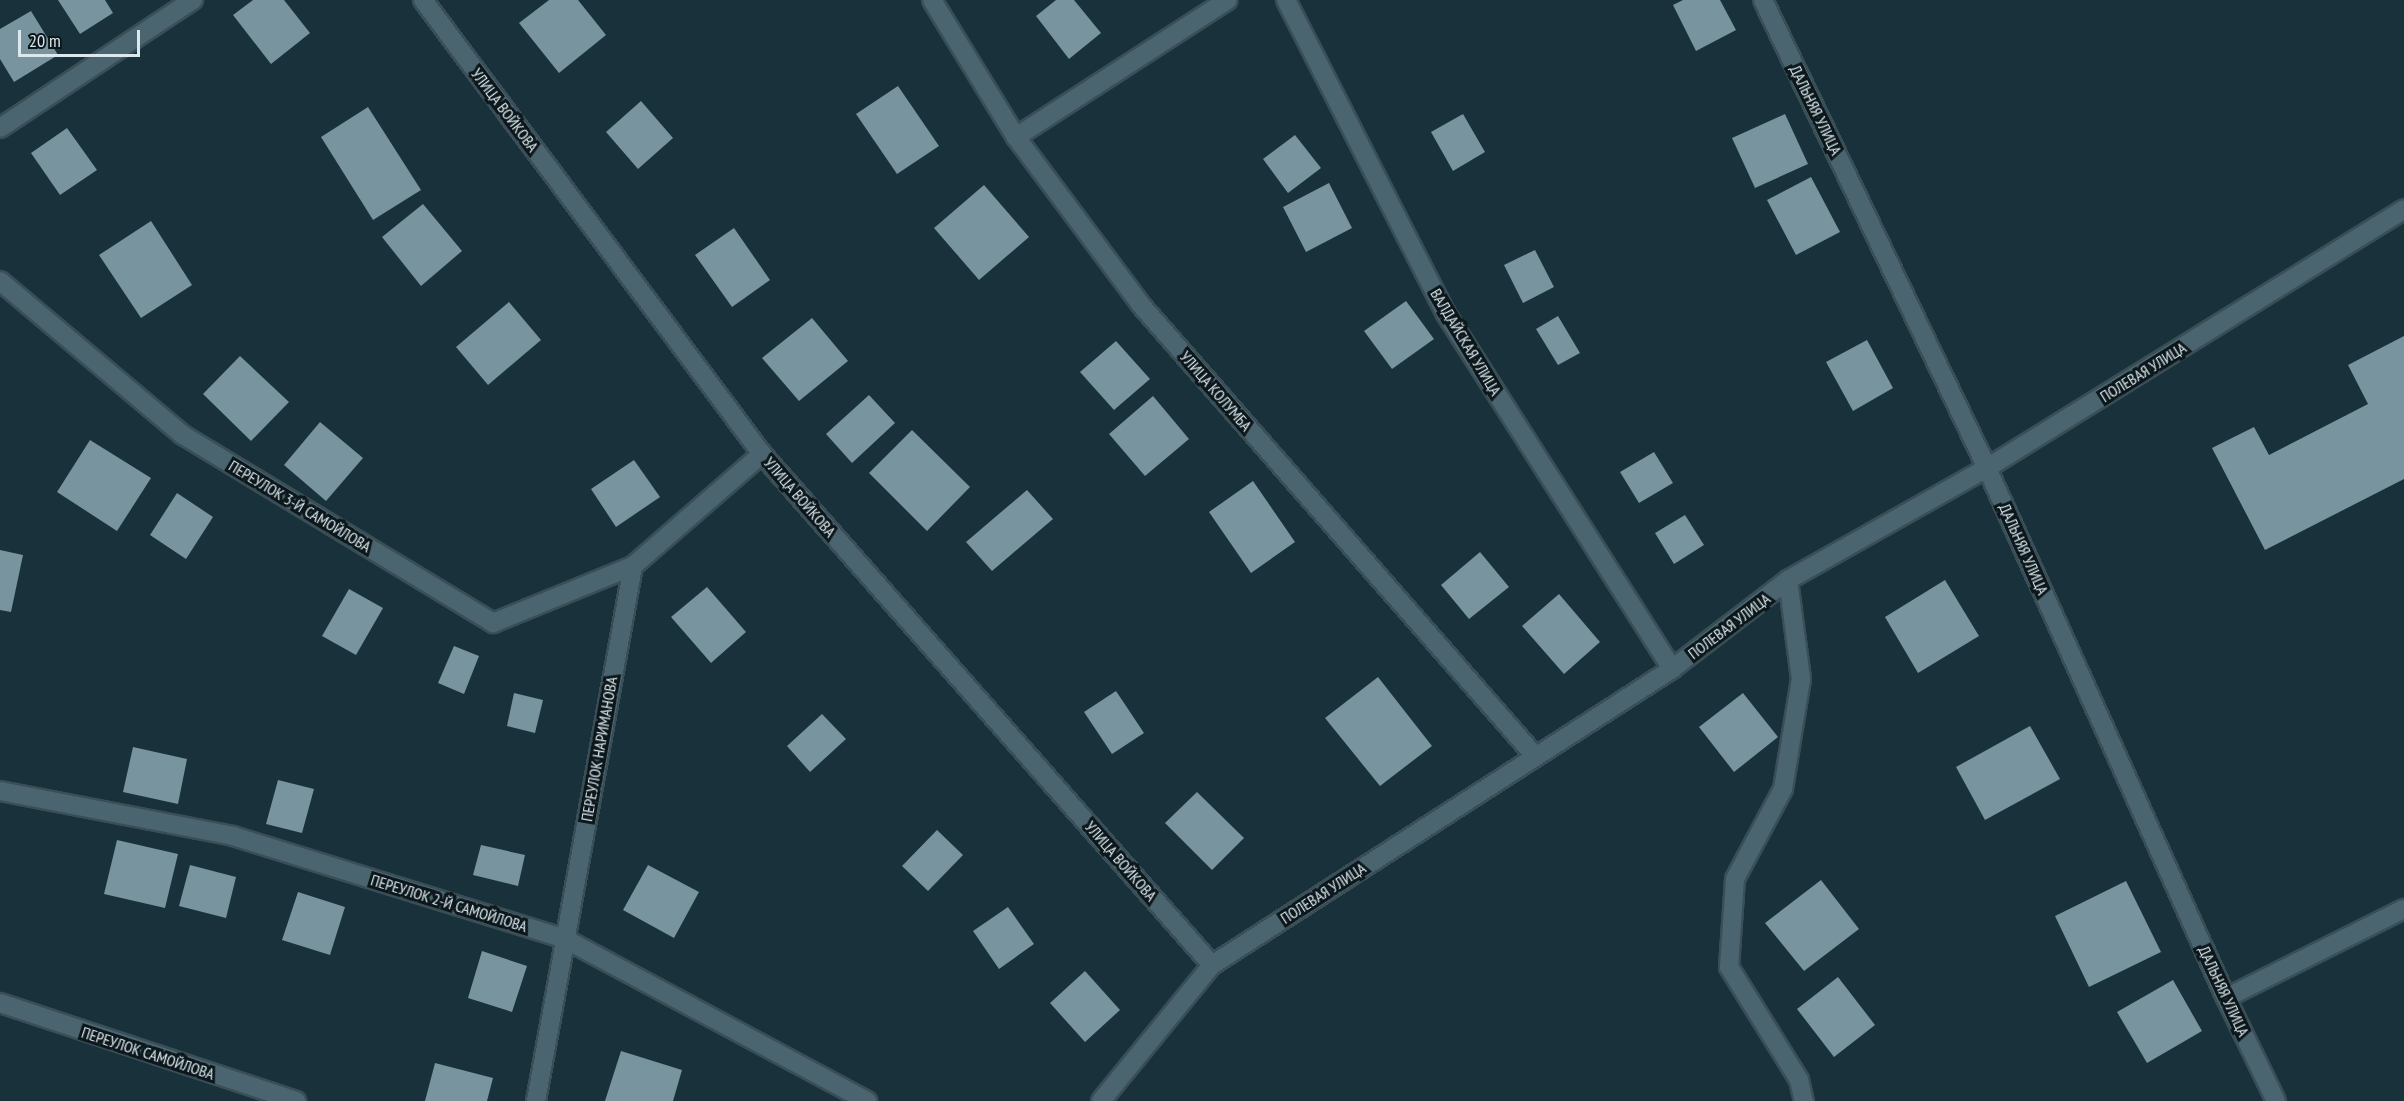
<!DOCTYPE html>
<meta charset="utf-8">
<style>
body{margin:0}
#map{position:relative;width:2404px;height:1101px;overflow:hidden;background:#18313a;font-family:"PT Sans Narrow",sans-serif}
div>[style]{position:absolute}
[style*='--x']{left:calc(var(--x)*1px);top:calc(var(--y)*1px);width:calc(var(--w)*1px);rotate:calc(var(--a)*1deg)}
.building>*{inset:0;background:#78949f}
.roads{filter:drop-shadow(2px 0 #3a4e57) drop-shadow(-2px 0 #3a4e57) drop-shadow(0 2px #3a4e57) drop-shadow(0 -2px #3a4e57)}
.minor>*{height:18px;margin:-9px;padding:0 9px;transform-origin:9px;border-radius:9px;background:#4b6570}
span{translate:-50% -50%;white-space:nowrap;text-align:center;line-height:1.15;-webkit-text-stroke:6px #0c171b;paint-order:stroke}
.street-label{font-size:16px;color:#dbe9ef}
.scale{position:absolute;left:18px;top:30px;width:122px;height:27px;box-sizing:border-box;border:3px solid #dbe9ef;border-top:0;padding-left:8px;font-size:18px;line-height:21px;white-space:nowrap;color:#dbe9ef;-webkit-text-stroke:4px #0c171b;paint-order:stroke}
</style>
<div id="map">
<div class="building">
<div style="clip-path:polygon(58px 0,105px 0,113px 13px,80px 34px)"></div>
<div style="clip-path:polygon(253px 0,284px 0,310px 33px,271px 64px,233px 15px)"></div>
<div style="clip-path:polygon(549px 0,578px 0,606px 35px,559px 73px,519px 23px)"></div>
<div style="clip-path:polygon(1056px 0,1074px 0,1101px 33px,1069px 59px,1036px 16px)"></div>
<div style="clip-path:polygon(1683px 0,1720px 0,1736px 30px,1696px 51px,1673px 5px)"></div>
<div style="clip-path:polygon(31px 11px,58px 55px,14px 82px,0 59px,0 29px)"></div>
<div style="clip-path:polygon(898px 86px,939px 146px,897px 174px,856px 114px)"></div>
<div style="clip-path:polygon(641px 101px,673px 138px,638px 169px,606px 132px)"></div>
<div style="clip-path:polygon(368px 107px,421px 190px,373px 220px,321px 137px)"></div>
<div style="clip-path:polygon(1463px 114px,1485px 152px,1453px 171px,1431px 132px)"></div>
<div style="clip-path:polygon(1785px 114px,1808px 164px,1755px 188px,1732px 138px)"></div>
<div style="clip-path:polygon(67px 128px,97px 170px,60px 195px,31px 153px)"></div>
<div style="clip-path:polygon(1295px 135px,1321px 168px,1288px 193px,1263px 159px)"></div>
<div style="clip-path:polygon(1811px 177px,1840px 232px,1796px 255px,1767px 200px)"></div>
<div style="clip-path:polygon(1329px 183px,1352px 228px,1306px 252px,1283px 207px)"></div>
<div style="clip-path:polygon(984px 185px,1029px 237px,979px 280px,934px 228px)"></div>
<div style="clip-path:polygon(423px 204px,462px 251px,421px 286px,382px 237px)"></div>
<div style="clip-path:polygon(151px 221px,192px 285px,141px 318px,99px 255px)"></div>
<div style="clip-path:polygon(734px 228px,770px 280px,732px 307px,695px 255px)"></div>
<div style="clip-path:polygon(1535px 250px,1554px 287px,1523px 303px,1504px 265px)"></div>
<div style="clip-path:polygon(1406px 301px,1434px 339px,1392px 369px,1364px 331px)"></div>
<div style="clip-path:polygon(509px 302px,541px 340px,488px 385px,456px 347px)"></div>
<div style="clip-path:polygon(1558px 316px,1580px 353px,1558px 365px,1536px 329px)"></div>
<div style="clip-path:polygon(812px 318px,848px 361px,799px 401px,762px 358px)"></div>
<div style="clip-path:polygon(2404px 336px,2404px 479px,2265px 550px,2212px 448px,2254px 427px,2269px 455px,2368px 404px,2348px 365px)"></div>
<div style="clip-path:polygon(1867px 340px,1893px 388px,1853px 411px,1826px 362px)"></div>
<div style="clip-path:polygon(1116px 341px,1150px 379px,1114px 410px,1080px 372px)"></div>
<div style="clip-path:polygon(240px 356px,289px 402px,251px 441px,203px 394px)"></div>
<div style="clip-path:polygon(869px 395px,895px 423px,852px 463px,826px 434px)"></div>
<div style="clip-path:polygon(1153px 396px,1189px 439px,1145px 476px,1109px 434px)"></div>
<div style="clip-path:polygon(320px 422px,363px 458px,326px 501px,284px 465px)"></div>
<div style="clip-path:polygon(912px 430px,970px 487px,927px 531px,869px 473px)"></div>
<div style="clip-path:polygon(90px 440px,151px 478px,117px 531px,57px 492px)"></div>
<div style="clip-path:polygon(1654px 452px,1673px 483px,1639px 503px,1620px 472px)"></div>
<div style="clip-path:polygon(634px 460px,660px 497px,616px 527px,591px 489px)"></div>
<div style="clip-path:polygon(1253px 481px,1295px 542px,1251px 573px,1209px 512px)"></div>
<div style="clip-path:polygon(1027px 490px,1053px 519px,992px 571px,966px 542px)"></div>
<div style="clip-path:polygon(177px 493px,213px 517px,186px 559px,150px 535px)"></div>
<div style="clip-path:polygon(1685px 515px,1704px 545px,1674px 564px,1655px 533px)"></div>
<div style="clip-path:polygon(0 550px,23px 555px,11px 612px,0 610px)"></div>
<div style="clip-path:polygon(1480px 552px,1509px 587px,1469px 619px,1441px 585px)"></div>
<div style="clip-path:polygon(1945px 580px,1979px 636px,1918px 673px,1885px 617px)"></div>
<div style="clip-path:polygon(707px 587px,746px 632px,711px 663px,671px 617px)"></div>
<div style="clip-path:polygon(349px 589px,383px 608px,356px 655px,322px 636px)"></div>
<div style="clip-path:polygon(1559px 594px,1600px 642px,1564px 674px,1522px 626px)"></div>
<div style="clip-path:polygon(454px 646px,479px 656px,464px 694px,438px 683px)"></div>
<div style="clip-path:polygon(1378px 677px,1432px 746px,1380px 786px,1325px 718px)"></div>
<div style="clip-path:polygon(1116px 691px,1144px 733px,1112px 754px,1084px 712px)"></div>
<div style="clip-path:polygon(514px 693px,543px 700px,535px 733px,507px 726px)"></div>
<div style="clip-path:polygon(1743px 693px,1778px 737px,1734px 772px,1699px 727px)"></div>
<div style="clip-path:polygon(822px 714px,846px 739px,810px 772px,787px 746px)"></div>
<div style="clip-path:polygon(2030px 726px,2060px 779px,1985px 820px,1956px 767px)"></div>
<div style="clip-path:polygon(133px 747px,187px 759px,178px 804px,123px 792px)"></div>
<div style="clip-path:polygon(278px 780px,314px 789px,302px 833px,266px 824px)"></div>
<div style="clip-path:polygon(1197px 792px,1244px 838px,1212px 870px,1165px 823px)"></div>
<div style="clip-path:polygon(937px 830px,963px 855px,928px 891px,902px 866px)"></div>
<div style="clip-path:polygon(117px 840px,178px 854px,165px 908px,104px 894px)"></div>
<div style="clip-path:polygon(481px 845px,525px 855px,518px 886px,473px 875px)"></div>
<div style="clip-path:polygon(190px 865px,236px 877px,226px 918px,179px 906px)"></div>
<div style="clip-path:polygon(648px 865px,699px 892px,674px 938px,623px 910px)"></div>
<div style="clip-path:polygon(1821px 880px,1859px 929px,1804px 971px,1765px 923px)"></div>
<div style="clip-path:polygon(2126px 881px,2161px 952px,2089px 987px,2055px 916px)"></div>
<div style="clip-path:polygon(298px 892px,345px 907px,330px 955px,282px 940px)"></div>
<div style="clip-path:polygon(1008px 907px,1034px 944px,999px 969px,973px 931px)"></div>
<div style="clip-path:polygon(482px 951px,527px 966px,512px 1012px,468px 998px)"></div>
<div style="clip-path:polygon(1085px 971px,1120px 1010px,1085px 1042px,1050px 1003px)"></div>
<div style="clip-path:polygon(1838px 977px,1875px 1025px,1834px 1057px,1797px 1009px)"></div>
<div style="clip-path:polygon(2173px 980px,2202px 1031px,2147px 1063px,2117px 1012px)"></div>
<div style="clip-path:polygon(621px 1051px,682px 1070px,673px 1101px,605px 1101px)"></div>
<div style="clip-path:polygon(435px 1063px,493px 1078px,487px 1101px,425px 1101px)"></div>
</div>
<div class="roads">
<div class="minor">
<div style="--x:423;--y:0;--w:567;--a:53.25"></div>
<div style="--x:762;--y:454;--w:681;--a:48.63"></div>
<div style="--x:932;--y:0;--w:161;--a:58.5"></div>
<div style="--x:1016;--y:137;--w:209;--a:53.3"></div>
<div style="--x:1141;--y:305;--w:599;--a:48.86"></div>
<div style="--x:1286;--y:0;--w:352;--a:63"></div>
<div style="--x:1446;--y:314;--w:421;--a:57.5"></div>
<div style="--x:1763;--y:0;--w:519;--a:64.42"></div>
<div style="--x:1987;--y:468;--w:581;--a:65.73"></div>
<div style="--x:2226;--y:998;--w:114;--a:64.1"></div>
<div style="--x:0;--y:128;--w:232;--a:-33.6"></div>
<div style="--x:1016;--y:137;--w:252;--a:-32.9"></div>
<div style="--x:0;--y:281;--w:239;--a:40.1"></div>
<div style="--x:183;--y:435;--w:363;--a:31.2"></div>
<div style="--x:493;--y:623;--w:151;--a:-22.2"></div>
<div style="--x:1788;--y:580;--w:100;--a:82.5"></div>
<div style="--x:1801;--y:679;--w:111;--a:99.3"></div>
<div style="--x:1783;--y:789;--w:102;--a:118.1"></div>
<div style="--x:1735;--y:879;--w:88;--a:93.9"></div>
<div style="--x:1729;--y:967;--w:133;--a:58.2"></div>
<div style="--x:1799;--y:1080;--w:22;--a:77"></div>
<div style="--x:0;--y:791;--w:237;--a:10.9"></div>
<div style="--x:233;--y:836;--w:348;--a:17.2"></div>
<div style="--x:565;--y:939;--w:343;--a:28.2"></div>
<div style="--x:2226;--y:998;--w:199;--a:-26.6"></div>
<div style="--x:0;--y:1003;--w:312;--a:18.3"></div>
<div style="--x:536;--y:1101;--w:544;--a:-79.72"></div>
<div style="--x:633;--y:566;--w:171;--a:-41"></div>
<div style="--x:1101;--y:1101;--w:176;--a:-50.8"></div>
<div style="--x:1212;--y:965;--w:547;--a:-32.76"></div>
<div style="--x:1672;--y:669;--w:146;--a:-37.5"></div>
<div style="--x:1788;--y:580;--w:228;--a:-29.4"></div>
<div style="--x:1987;--y:468;--w:491;--a:-31.8"></div>
</div>
</div>
<div class="street-label">
<span style="left:505px;top:110px;rotate:53deg">УЛИЦА ВОЙКОВА</span>
<span style="left:1816px;top:110px;rotate:64deg">ДАЛЬНЯЯ УЛИЦА</span>
<span style="left:1466px;top:342px;rotate:59deg">ВАЛДАЙСКАЯ УЛИЦА</span>
<span style="left:2143px;top:372px;rotate:-32deg">ПОЛЕВАЯ УЛИЦА</span>
<span style="left:1216px;top:391px;rotate:49deg">УЛИЦА КОЛУМБА</span>
<span style="left:800px;top:497px;rotate:49deg">УЛИЦА ВОЙКОВА</span>
<span style="left:300px;top:506px;rotate:31deg">ПЕРЕУЛОК 3-Й САМОЙЛОВА</span>
<span style="left:2024px;top:549px;rotate:66deg">ДАЛЬНЯЯ УЛИЦА</span>
<span style="left:1729px;top:626px;rotate:-37deg">ПОЛЕВАЯ УЛИЦА</span>
<span style="left:599px;top:749px;rotate:-80deg">ПЕРЕУЛОК НАРИМАНОВА</span>
<span style="left:1121px;top:861px;rotate:49deg">УЛИЦА ВОЙКОВА</span>
<span style="left:1323px;top:893px;rotate:-33deg">ПОЛЕВАЯ УЛИЦА</span>
<span style="left:449px;top:903px;rotate:17deg">ПЕРЕУЛОК 2-Й САМОЙЛОВА</span>
<span style="left:2224px;top:991px;rotate:65deg">ДАЛЬНЯЯ УЛИЦА</span>
<span style="left:148px;top:1053px;rotate:18deg">ПЕРЕУЛОК САМОЙЛОВА</span>
</div>
<div class="scale">20 m</div>
</div>
